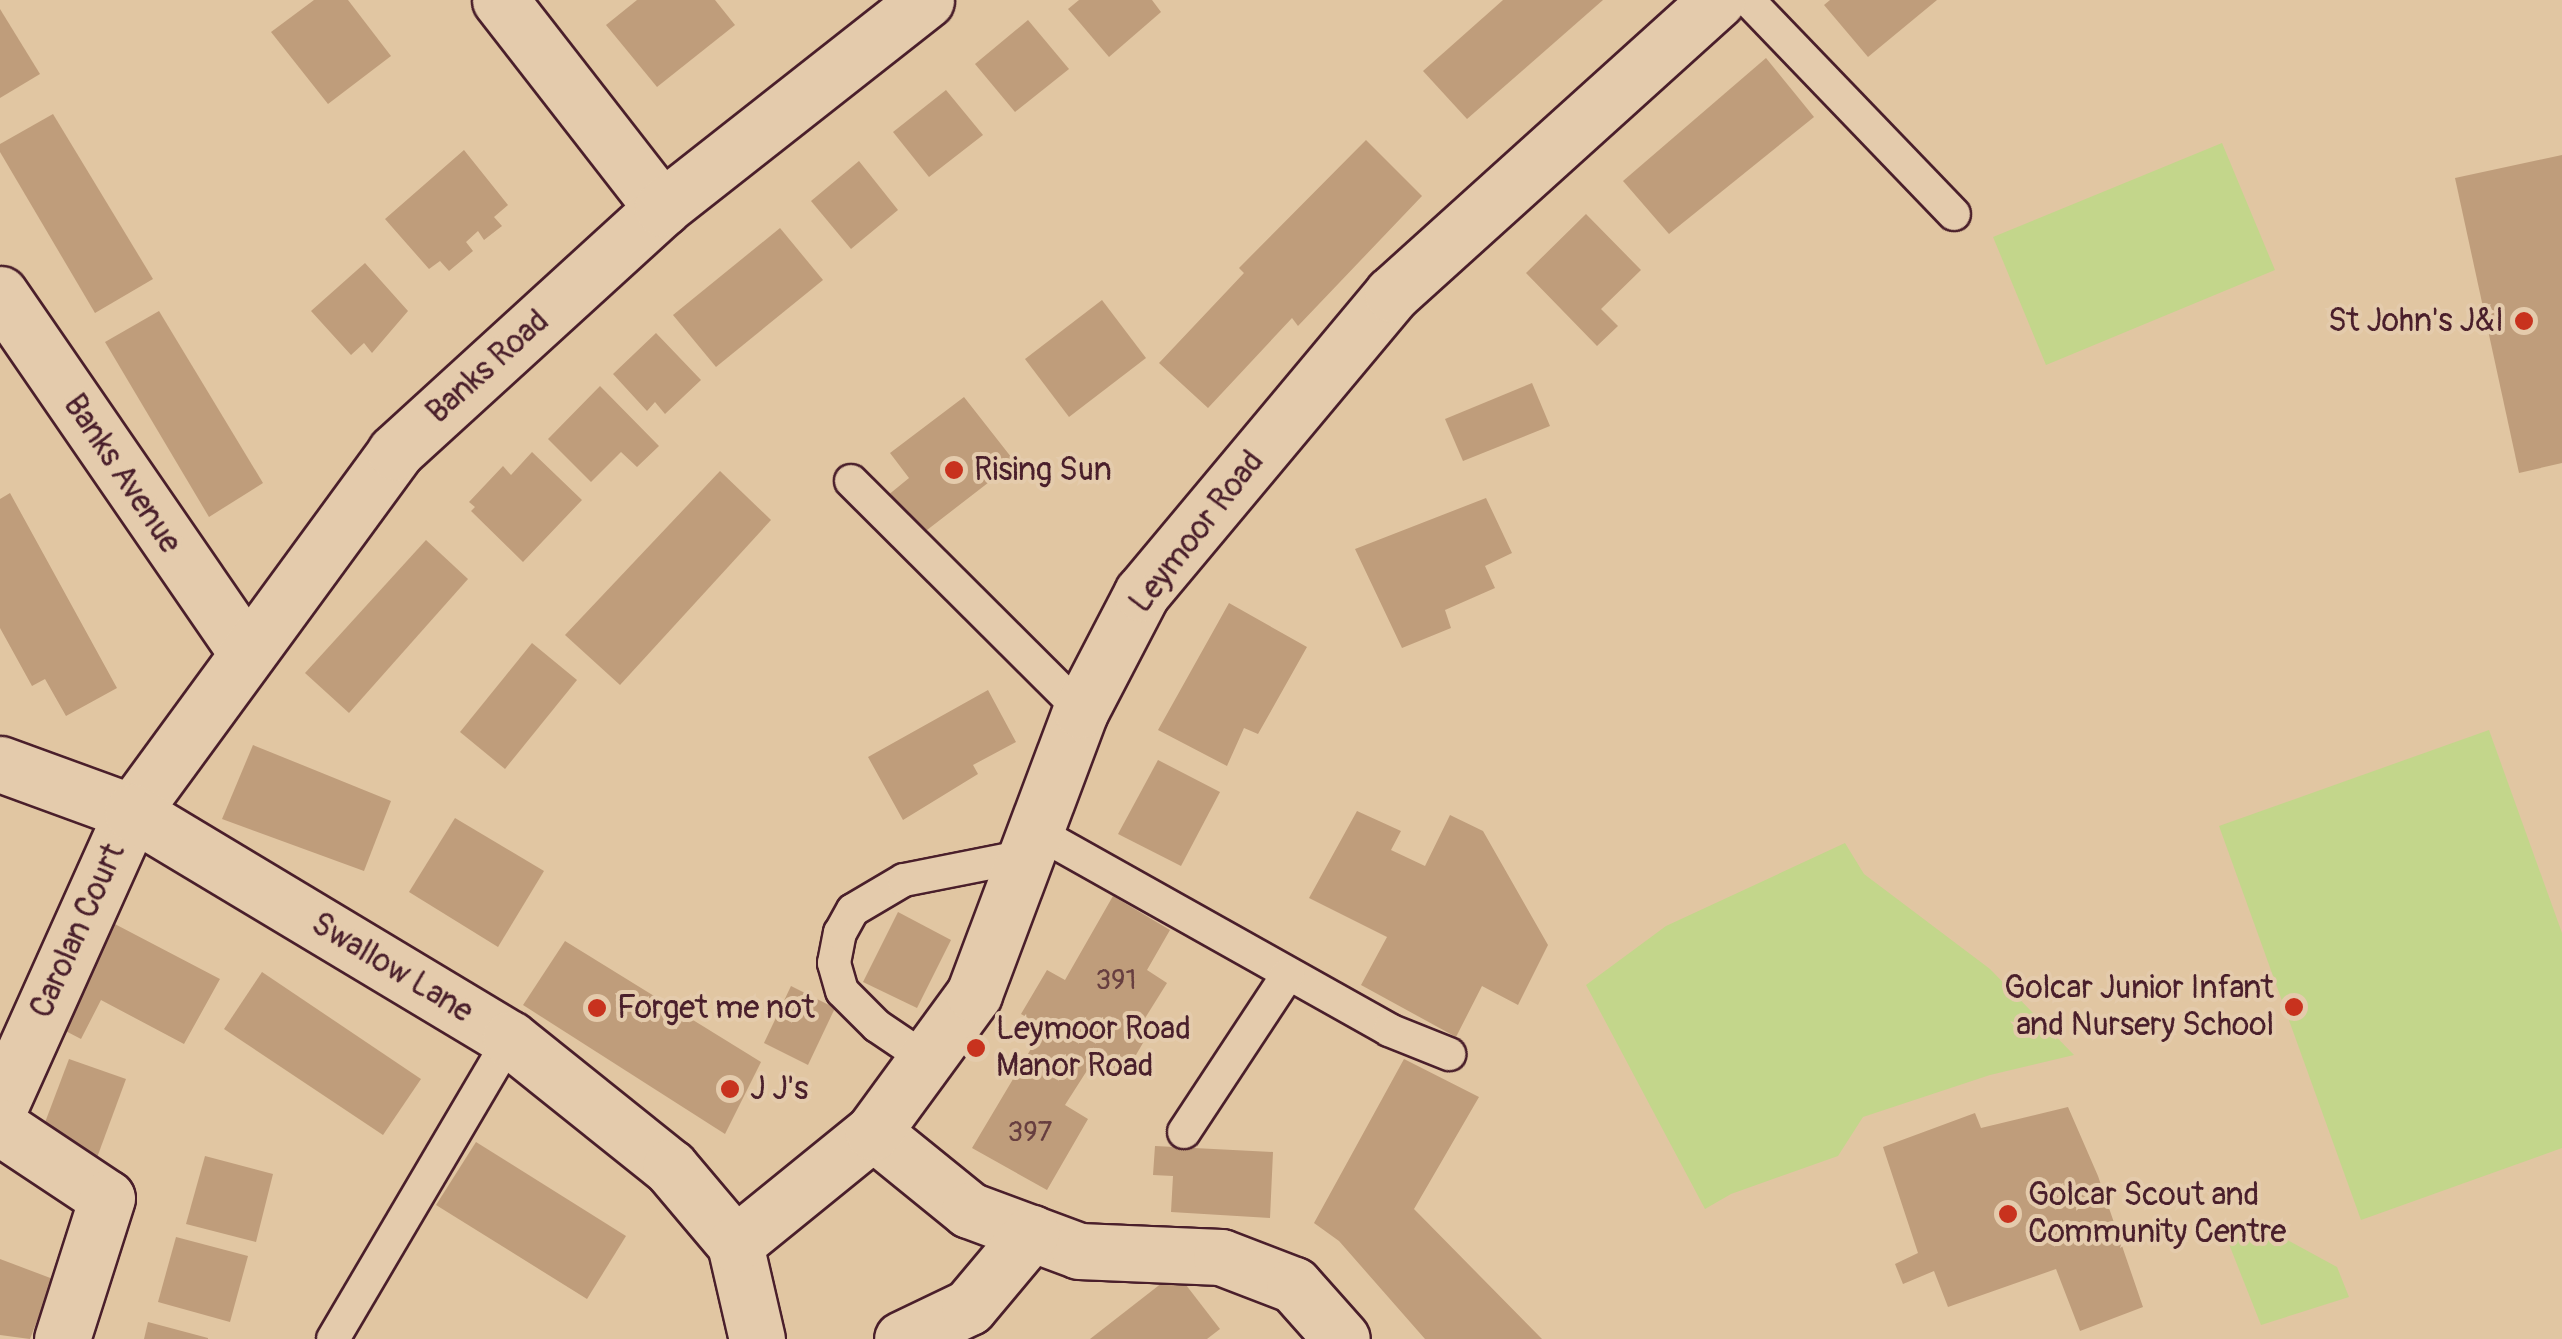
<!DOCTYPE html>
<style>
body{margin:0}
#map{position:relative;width:2562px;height:1339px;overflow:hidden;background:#e1c6a2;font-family:Pangolin,sans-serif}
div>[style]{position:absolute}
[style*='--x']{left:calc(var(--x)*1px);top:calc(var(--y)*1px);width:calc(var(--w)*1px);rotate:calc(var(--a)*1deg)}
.green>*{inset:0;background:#c3d68b}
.building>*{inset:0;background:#bf9d7b}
.roads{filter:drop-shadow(2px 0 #4a1f2b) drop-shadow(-2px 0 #4a1f2b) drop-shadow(0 2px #4a1f2b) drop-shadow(0 -2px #4a1f2b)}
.service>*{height:32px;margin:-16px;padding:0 16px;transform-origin:16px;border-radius:16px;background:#e4cbac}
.minor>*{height:55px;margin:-27.5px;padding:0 27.5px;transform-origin:27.5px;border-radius:27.5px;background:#e4cbac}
.tertiary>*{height:55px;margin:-27.5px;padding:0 27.5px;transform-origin:27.5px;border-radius:27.5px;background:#e4cbac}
.dots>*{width:28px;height:28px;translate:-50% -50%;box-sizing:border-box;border:5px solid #e4cbac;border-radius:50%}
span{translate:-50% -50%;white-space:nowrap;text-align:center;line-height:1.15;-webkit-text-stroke:8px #e4cbac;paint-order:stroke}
.number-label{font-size:28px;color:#673e3f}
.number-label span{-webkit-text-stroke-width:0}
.poi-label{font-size:32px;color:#4a1f2b}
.right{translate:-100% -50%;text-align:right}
.left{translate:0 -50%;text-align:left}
.street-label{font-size:32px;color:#4a1f2b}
</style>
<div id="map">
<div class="green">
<div style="clip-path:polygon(2222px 143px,2275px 270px,2046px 365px,1993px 237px)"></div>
<div style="clip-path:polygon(2489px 730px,2562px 933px,2562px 1148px,2361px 1220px,2219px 826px)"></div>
<div style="clip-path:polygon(1845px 843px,1864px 874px,1990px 969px,2074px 1055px,1990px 1075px,1863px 1117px,1838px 1156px,1731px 1194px,1705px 1209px,1586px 985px,1666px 926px)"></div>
<div style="clip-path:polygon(2221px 1224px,2260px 1225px,2337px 1267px,2349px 1297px,2261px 1325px)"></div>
</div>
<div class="building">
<div style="clip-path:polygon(314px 0,348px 0,391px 56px,328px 104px,271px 32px)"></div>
<div style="clip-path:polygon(637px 0,715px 0,735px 25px,657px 87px,606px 25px)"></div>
<div style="clip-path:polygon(1079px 0,1152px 0,1161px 12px,1109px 57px,1068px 9px)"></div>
<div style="clip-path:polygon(1503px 0,1603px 0,1467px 119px,1423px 71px)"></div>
<div style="clip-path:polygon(1830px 0,1937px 0,1868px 57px,1824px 5px)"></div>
<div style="clip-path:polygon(0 9px,40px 74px,0 98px)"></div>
<div style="clip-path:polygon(1028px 20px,1069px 69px,1015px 112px,975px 64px)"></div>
<div style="clip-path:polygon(1766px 58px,1814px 117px,1669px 234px,1623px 181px)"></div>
<div style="clip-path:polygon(946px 90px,983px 135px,929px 177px,893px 132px)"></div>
<div style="clip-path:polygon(53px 114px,153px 279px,95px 313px,0 152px,0 144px)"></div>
<div style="clip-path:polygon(1366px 140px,1422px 196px,1298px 326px,1292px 318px,1208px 408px,1159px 363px,1244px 273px,1239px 268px)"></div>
<div style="clip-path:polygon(464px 150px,508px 205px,494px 217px,502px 226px,484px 240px,478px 231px,466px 242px,473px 251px,449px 271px,440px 261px,429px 269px,385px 219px)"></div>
<div style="clip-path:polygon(2562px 155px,2562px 463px,2519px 473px,2455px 178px)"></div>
<div style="clip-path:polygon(859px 161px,898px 210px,851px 249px,811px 201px)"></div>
<div style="clip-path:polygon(1586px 214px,1641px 270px,1601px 309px,1618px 326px,1597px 346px,1526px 273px)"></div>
<div style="clip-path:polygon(780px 228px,823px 280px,716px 367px,673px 315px)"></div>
<div style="clip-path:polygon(365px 263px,408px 311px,372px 353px,364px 343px,351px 355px,311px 311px)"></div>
<div style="clip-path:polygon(1102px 300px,1146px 358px,1069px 417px,1025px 359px)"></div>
<div style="clip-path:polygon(159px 311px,263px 483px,209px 517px,105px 342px)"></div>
<div style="clip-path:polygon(656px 333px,701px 380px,665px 414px,655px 402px,647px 411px,613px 374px)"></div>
<div style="clip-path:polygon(1532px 383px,1550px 426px,1463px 461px,1445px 419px)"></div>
<div style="clip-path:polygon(600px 386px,659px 446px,637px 467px,621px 452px,591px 482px,548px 439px)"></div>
<div style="clip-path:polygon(964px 397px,1015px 462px,918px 537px,887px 496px,909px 478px,890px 453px)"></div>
<div style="clip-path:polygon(532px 452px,582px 500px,523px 562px,471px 511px,475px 507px,469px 502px,503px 466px,511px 475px)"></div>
<div style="clip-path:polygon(720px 471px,771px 520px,620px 685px,565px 635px)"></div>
<div style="clip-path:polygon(10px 493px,117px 688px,66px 716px,45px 679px,32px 686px,0 628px,0 499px)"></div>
<div style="clip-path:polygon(1486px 498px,1512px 553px,1485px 566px,1495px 588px,1445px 610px,1451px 628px,1402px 648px,1355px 549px)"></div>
<div style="clip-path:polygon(426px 540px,468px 579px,349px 713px,305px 673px)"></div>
<div style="clip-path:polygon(1229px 603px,1307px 647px,1258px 734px,1244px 728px,1227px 766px,1158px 730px)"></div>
<div style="clip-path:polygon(532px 643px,577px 680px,505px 769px,460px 732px)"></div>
<div style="clip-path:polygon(988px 690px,1016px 742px,973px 765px,978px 774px,903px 820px,868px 757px)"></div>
<div style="clip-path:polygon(253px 745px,391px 801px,364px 871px,222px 819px)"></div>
<div style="clip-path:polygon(1158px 760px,1220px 792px,1181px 866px,1118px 834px)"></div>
<div style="clip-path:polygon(1357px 811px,1401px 831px,1391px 850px,1425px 866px,1450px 815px,1483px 831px,1548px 945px,1518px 1005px,1482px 986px,1456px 1037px,1361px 985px,1387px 937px,1309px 898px)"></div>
<div style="clip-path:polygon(455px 818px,544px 871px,498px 947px,409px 892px)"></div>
<div style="clip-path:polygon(1113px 896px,1170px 930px,1147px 970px,1167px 983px,1142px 1023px,1151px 1029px,1125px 1074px,1095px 1058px,1065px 1105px,1088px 1119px,1047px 1190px,972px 1148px,1044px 1027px,1021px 1014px,1047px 970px,1065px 980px)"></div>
<div style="clip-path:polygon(898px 912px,951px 940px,917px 1008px,863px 982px)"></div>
<div style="clip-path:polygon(111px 922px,220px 979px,184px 1044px,101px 1000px,81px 1039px,56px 1026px)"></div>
<div style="clip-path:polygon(565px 941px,761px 1062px,725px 1134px,523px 1005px)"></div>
<div style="clip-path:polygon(262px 972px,421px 1079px,383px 1135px,224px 1029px)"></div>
<div style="clip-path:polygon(791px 986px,835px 1008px,808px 1065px,764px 1043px)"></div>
<div style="clip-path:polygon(69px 1059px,126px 1079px,95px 1163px,38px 1141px)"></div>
<div style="clip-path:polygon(1404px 1059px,1479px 1097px,1414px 1209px,1542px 1339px,1425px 1339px,1339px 1241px,1314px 1223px)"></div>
<div style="clip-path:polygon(2068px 1107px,2098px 1176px,2143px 1307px,2080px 1331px,2056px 1269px,1948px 1307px,1934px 1271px,1903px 1284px,1895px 1264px,1918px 1253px,1883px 1147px,1975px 1113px,1981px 1128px)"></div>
<div style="clip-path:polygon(476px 1142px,626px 1236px,587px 1299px,436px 1205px)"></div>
<div style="clip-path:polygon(1155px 1146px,1273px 1152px,1270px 1218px,1171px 1212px,1173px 1176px,1153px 1175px)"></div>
<div style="clip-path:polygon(205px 1156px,273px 1174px,256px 1242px,186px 1224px)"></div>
<div style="clip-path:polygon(176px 1237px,248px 1256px,230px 1322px,158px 1302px)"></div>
<div style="clip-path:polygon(0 1259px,53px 1279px,30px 1339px,0 1335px)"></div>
<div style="clip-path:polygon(1176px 1272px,1220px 1329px,1207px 1339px,1090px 1339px)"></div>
<div style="clip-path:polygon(148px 1322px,208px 1338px,208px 1339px,144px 1339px)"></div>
</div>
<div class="roads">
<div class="service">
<div style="--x:1748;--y:0;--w:297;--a:46.1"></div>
<div style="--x:851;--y:481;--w:325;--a:44.9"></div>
<div style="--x:1035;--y:831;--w:406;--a:29.3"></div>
<div style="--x:1389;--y:1030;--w:65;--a:21.8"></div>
<div style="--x:926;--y:1059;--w:59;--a:-146"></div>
<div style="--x:877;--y:1026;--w:49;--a:-135"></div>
<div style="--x:842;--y:991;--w:29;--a:-106"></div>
<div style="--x:834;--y:963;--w:31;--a:-79"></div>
<div style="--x:840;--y:933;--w:26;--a:-61"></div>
<div style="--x:853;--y:910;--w:59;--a:-30.5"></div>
<div style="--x:904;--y:880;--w:123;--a:-11.2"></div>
<div style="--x:1184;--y:1132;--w:189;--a:-56.6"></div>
<div style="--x:333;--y:1339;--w:348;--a:-59.5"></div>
</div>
<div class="minor">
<div style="--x:500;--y:0;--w:264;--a:52.1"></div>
<div style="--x:0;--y:294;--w:436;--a:55.5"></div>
<div style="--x:0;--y:1106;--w:322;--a:-65.8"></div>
<div style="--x:132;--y:812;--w:446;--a:-53.8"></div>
<div style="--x:395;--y:452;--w:362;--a:-42.4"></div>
<div style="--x:662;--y:208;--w:336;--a:-38.2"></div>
<div style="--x:0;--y:1127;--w:128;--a:33.6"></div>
<div style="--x:107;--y:1198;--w:148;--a:107.7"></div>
<div style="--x:873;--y:1132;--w:124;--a:39.1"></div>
<div style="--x:969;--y:1210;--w:117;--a:20.4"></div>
<div style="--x:1079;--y:1251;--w:142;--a:2.4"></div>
<div style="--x:1221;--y:1257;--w:78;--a:21"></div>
<div style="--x:1294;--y:1285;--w:72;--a:48.4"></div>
<div style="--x:902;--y:1339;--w:74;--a:-25.5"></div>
<div style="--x:969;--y:1307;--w:97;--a:-50"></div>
</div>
<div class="tertiary">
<div style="--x:0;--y:764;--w:140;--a:20"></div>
<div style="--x:132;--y:812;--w:441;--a:31"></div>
<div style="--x:510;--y:1039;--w:205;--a:38.7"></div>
<div style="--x:670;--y:1167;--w:101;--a:49.8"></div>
<div style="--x:735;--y:1244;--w:98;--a:77"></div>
<div style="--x:735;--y:1244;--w:178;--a:-39.1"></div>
<div style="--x:873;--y:1132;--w:171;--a:-53.8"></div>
<div style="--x:974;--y:994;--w:303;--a:-69.4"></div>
<div style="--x:1081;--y:710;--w:132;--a:-62.5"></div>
<div style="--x:1142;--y:593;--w:390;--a:-50.1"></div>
<div style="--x:1392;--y:294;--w:438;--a:-42.1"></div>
</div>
</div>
<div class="dots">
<div style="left:2524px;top:321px;background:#c8321e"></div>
<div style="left:954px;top:470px;background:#c8321e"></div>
<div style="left:2294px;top:1007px;background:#c8321e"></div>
<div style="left:597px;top:1008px;background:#c8321e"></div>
<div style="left:976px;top:1048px;background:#c8321e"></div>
<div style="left:730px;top:1089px;background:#c8321e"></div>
<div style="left:2008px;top:1214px;background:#c8321e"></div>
</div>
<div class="number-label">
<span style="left:1116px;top:981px">391</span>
<span style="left:1030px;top:1133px">397</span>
</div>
<div class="poi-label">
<span class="right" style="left:2504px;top:321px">St John's J&amp;I</span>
<span class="left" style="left:974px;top:470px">Rising Sun</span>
<span class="right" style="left:2274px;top:1007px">Golcar Junior Infant<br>and Nursery School</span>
<span class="left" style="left:617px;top:1008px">Forget me not</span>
<span class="left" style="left:996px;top:1048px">Leymoor Road<br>Manor Road</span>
<span class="left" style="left:750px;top:1089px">J J's</span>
<span class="left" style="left:2028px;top:1214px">Golcar Scout and<br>Community Centre</span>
</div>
<div class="street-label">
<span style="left:488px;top:367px;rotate:-42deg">Banks Road</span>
<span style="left:122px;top:474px;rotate:56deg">Banks Avenue</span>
<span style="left:1197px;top:532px;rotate:-52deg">Leymoor Road</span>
<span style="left:78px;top:931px;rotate:-66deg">Carolan Court</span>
<span style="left:392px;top:968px;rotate:31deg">Swallow Lane</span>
</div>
</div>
